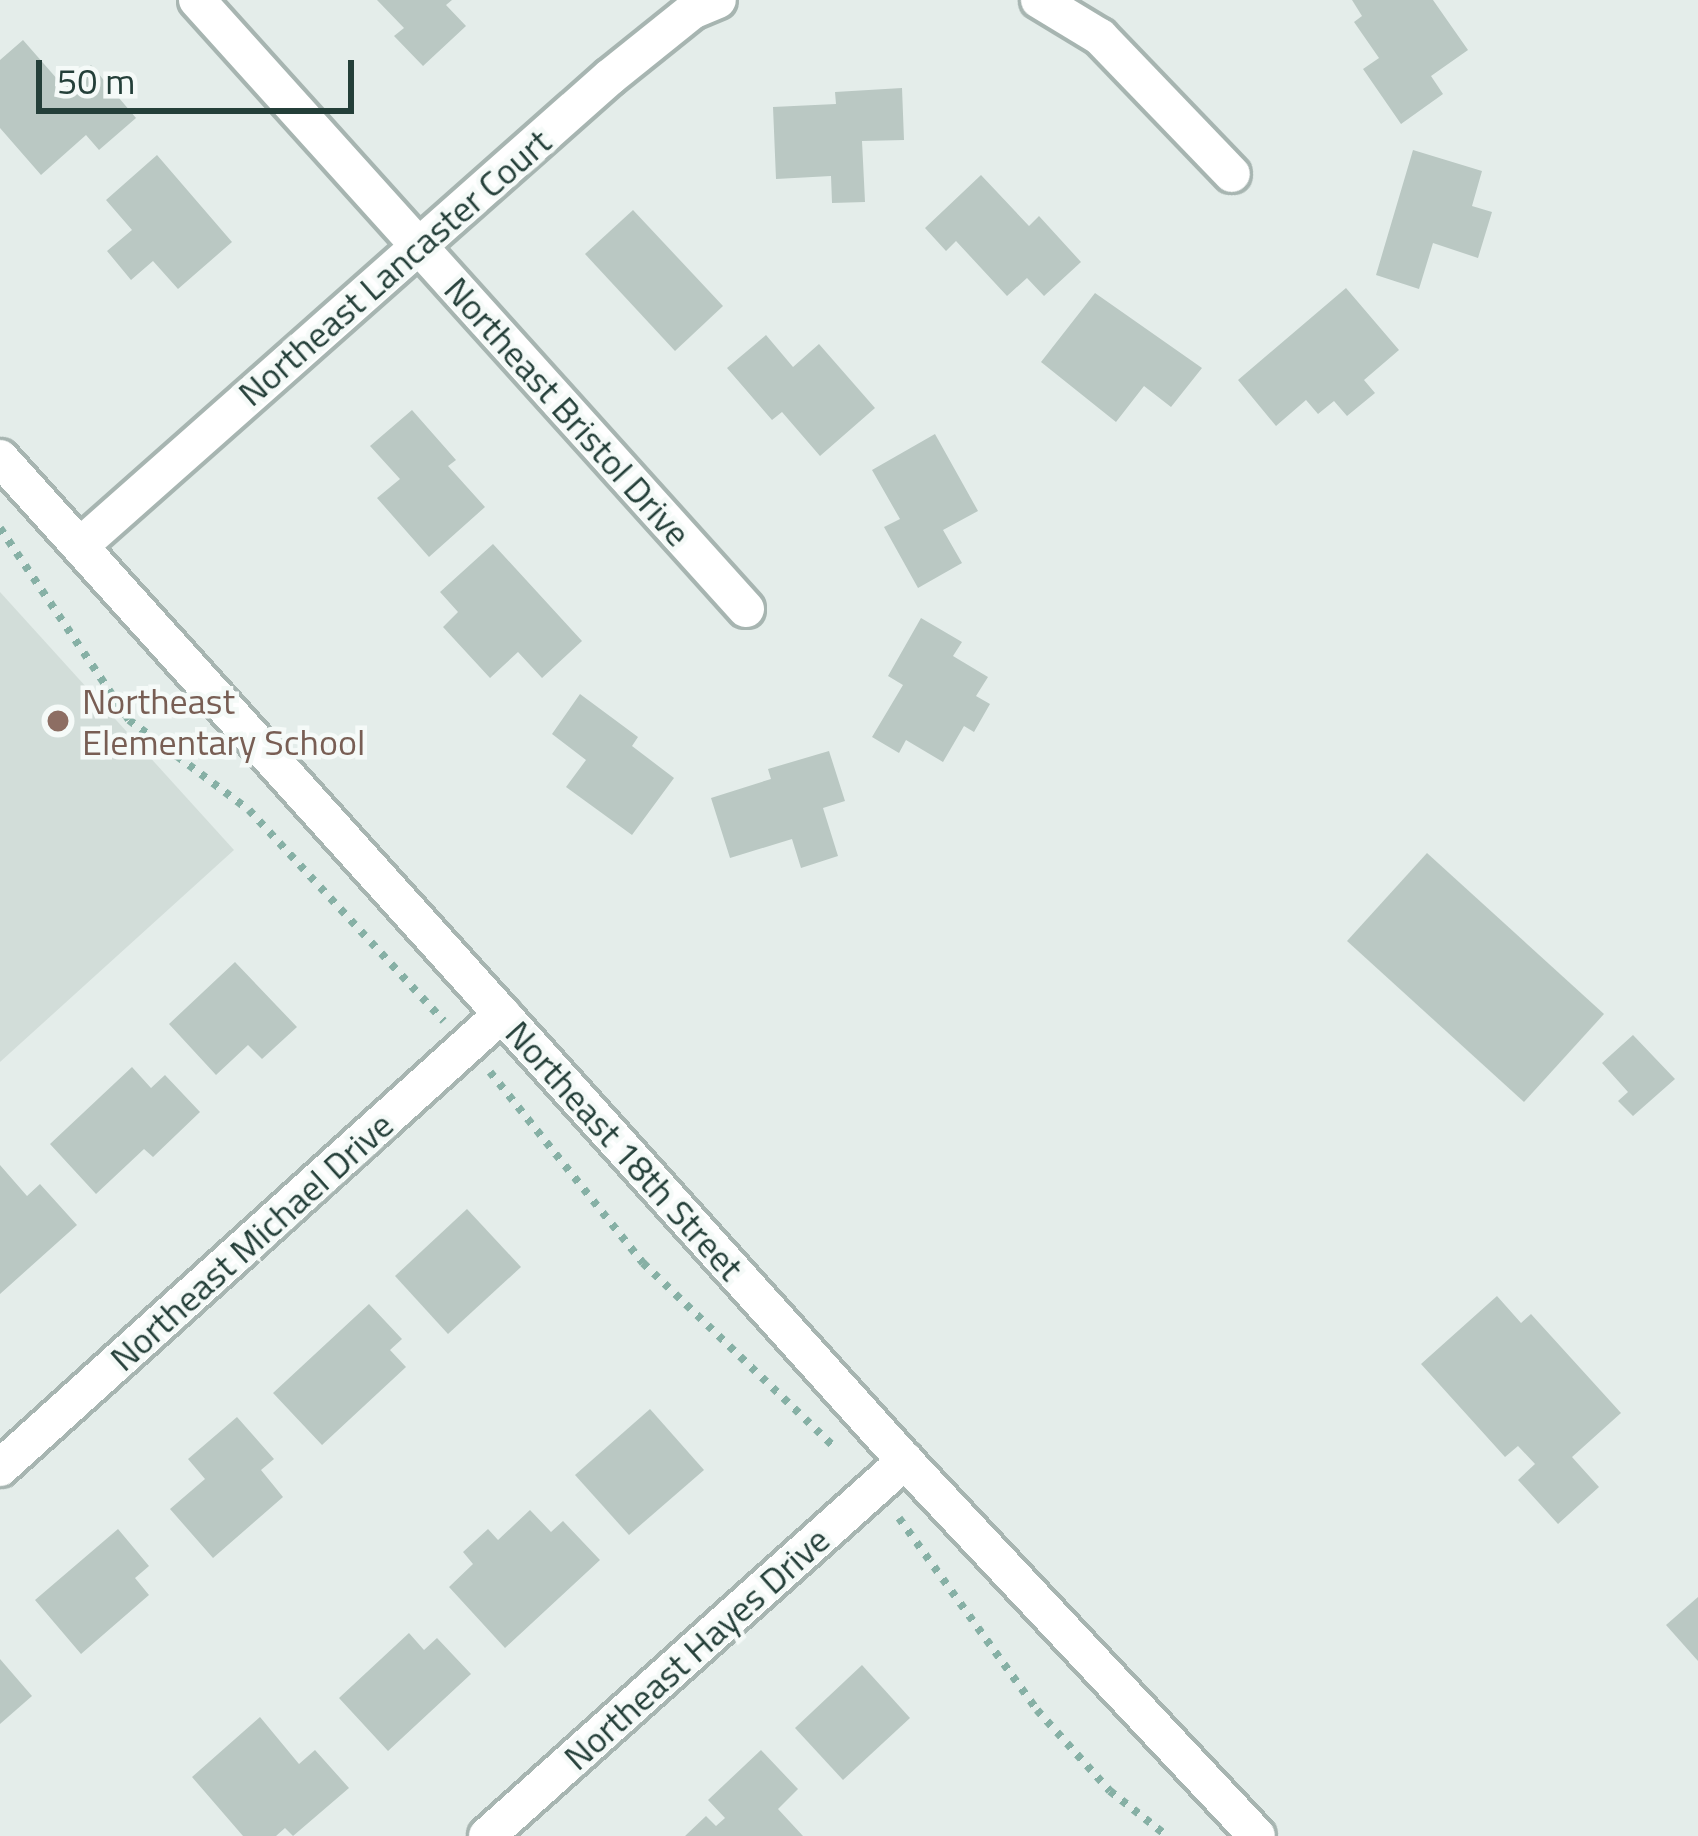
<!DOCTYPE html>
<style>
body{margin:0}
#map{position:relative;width:1698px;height:1836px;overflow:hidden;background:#e4edea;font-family:"Titillium Web",sans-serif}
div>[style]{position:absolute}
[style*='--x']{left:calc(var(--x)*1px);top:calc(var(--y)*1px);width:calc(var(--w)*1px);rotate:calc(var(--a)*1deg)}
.built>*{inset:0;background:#d2ddd9}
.building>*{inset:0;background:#bac8c3}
.path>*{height:8px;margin-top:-4px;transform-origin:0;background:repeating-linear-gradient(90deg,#86b0a5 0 6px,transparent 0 15px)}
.roads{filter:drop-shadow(3px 0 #a7b5b1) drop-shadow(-3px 0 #a7b5b1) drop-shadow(0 3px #a7b5b1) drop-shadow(0 -3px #a7b5b1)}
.street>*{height:36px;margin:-18px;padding:0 18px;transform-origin:18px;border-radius:18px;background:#fff}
.secondary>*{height:36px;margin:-18px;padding:0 18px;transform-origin:18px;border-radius:18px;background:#fff}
.dots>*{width:33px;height:33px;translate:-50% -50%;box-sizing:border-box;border:6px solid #f5faf8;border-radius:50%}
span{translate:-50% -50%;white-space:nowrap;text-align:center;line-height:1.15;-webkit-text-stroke:9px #f5faf8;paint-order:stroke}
.street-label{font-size:36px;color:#243f39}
.education-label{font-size:36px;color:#785e54}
.left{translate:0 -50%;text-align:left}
.scale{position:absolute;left:36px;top:60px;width:318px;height:54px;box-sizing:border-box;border:6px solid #243f39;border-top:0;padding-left:15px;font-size:36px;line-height:42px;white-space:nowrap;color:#243f39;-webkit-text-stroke:9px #f5faf8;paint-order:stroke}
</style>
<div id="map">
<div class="built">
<div style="clip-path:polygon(0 592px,234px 850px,0 1062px)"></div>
</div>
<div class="building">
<div style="clip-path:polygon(377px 0,452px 0,446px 5px,466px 26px,423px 66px,394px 36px,404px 28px)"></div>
<div style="clip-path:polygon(1352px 0,1433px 0,1468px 50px,1431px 76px,1443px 94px,1401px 124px,1363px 69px,1379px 58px,1354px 22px,1362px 16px)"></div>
<div style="clip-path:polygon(23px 40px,65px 88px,91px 65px,136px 118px,99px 150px,86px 135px,41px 175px,0 128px,0 60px)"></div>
<div style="clip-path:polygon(902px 88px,904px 140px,862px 141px,865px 202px,832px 203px,831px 176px,776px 179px,773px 107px,836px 104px,835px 92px)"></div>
<div style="clip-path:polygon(1413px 150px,1482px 171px,1472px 206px,1492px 212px,1478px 258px,1433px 243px,1419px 289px,1376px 275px)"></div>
<div style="clip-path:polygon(157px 155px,232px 242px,178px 289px,153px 261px,131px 280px,107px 251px,132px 230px,106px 200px)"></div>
<div style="clip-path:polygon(981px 175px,1029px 226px,1039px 216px,1081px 262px,1044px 296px,1027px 278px,1007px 296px,956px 241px,946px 251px,925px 228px)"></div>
<div style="clip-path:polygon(633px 210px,723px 306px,675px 351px,585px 254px)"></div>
<div style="clip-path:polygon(1346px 288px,1399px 350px,1364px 380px,1375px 393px,1347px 416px,1334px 401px,1318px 414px,1306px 400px,1276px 426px,1238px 380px)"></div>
<div style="clip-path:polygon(1095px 293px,1202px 368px,1171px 407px,1144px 386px,1116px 422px,1041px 362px)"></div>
<div style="clip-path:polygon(766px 335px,793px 367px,819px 344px,875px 408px,820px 456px,782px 412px,772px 420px,727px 368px)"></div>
<div style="clip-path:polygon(412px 410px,456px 460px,448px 466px,485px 507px,429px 557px,377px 498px,400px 479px,370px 446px)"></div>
<div style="clip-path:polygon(935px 434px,978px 511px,943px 530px,962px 563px,918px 588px,884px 527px,900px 519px,872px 470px)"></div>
<div style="clip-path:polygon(493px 544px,582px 641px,542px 678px,518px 652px,490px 678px,443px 627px,458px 612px,440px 592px)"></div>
<div style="clip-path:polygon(921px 618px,962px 642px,953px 656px,988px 677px,976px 696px,990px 704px,974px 732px,964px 726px,943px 762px,906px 740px,899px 753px,872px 737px,903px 685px,888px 676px)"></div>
<div style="clip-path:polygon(580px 694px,638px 737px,632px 746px,674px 778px,632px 835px,566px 787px,586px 760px,552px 734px)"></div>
<div style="clip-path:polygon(829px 751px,845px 801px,823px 808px,838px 856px,801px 868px,792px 839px,730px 858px,711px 798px,771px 779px,768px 769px)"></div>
<div style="clip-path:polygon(1427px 853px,1604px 1014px,1524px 1102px,1347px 941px)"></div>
<div style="clip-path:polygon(235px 962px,297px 1027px,262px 1059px,248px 1045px,216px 1075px,169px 1024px)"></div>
<div style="clip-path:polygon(1633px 1035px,1675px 1079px,1633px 1116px,1618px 1101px,1628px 1092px,1602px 1063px)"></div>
<div style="clip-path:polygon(132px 1067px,151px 1088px,165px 1075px,200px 1112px,153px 1157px,144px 1149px,96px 1194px,50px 1144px)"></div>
<div style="clip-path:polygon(0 1165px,27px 1196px,40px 1184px,77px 1225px,0 1294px)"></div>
<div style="clip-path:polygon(467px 1209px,521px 1267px,448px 1334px,395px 1276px)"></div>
<div style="clip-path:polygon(1497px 1296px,1521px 1323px,1531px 1314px,1621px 1413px,1572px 1457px,1599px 1487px,1558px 1524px,1518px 1480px,1535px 1464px,1518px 1446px,1505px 1457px,1421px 1364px)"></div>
<div style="clip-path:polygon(369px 1304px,402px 1339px,390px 1350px,406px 1367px,322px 1445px,273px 1393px)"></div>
<div style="clip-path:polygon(650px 1409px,704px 1470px,629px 1535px,575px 1475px)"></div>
<div style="clip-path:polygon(237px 1417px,274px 1459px,261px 1470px,283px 1497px,213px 1558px,170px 1509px,205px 1479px,188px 1459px)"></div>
<div style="clip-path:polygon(530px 1510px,551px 1532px,563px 1521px,600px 1560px,505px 1648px,449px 1587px,473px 1564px,463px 1552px,488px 1529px,498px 1540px)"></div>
<div style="clip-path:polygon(118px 1529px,149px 1566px,135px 1578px,149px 1595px,81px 1654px,35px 1600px)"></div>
<div style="clip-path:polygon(1698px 1597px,1698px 1661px,1666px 1625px)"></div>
<div style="clip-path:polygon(409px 1633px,424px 1650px,437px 1638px,471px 1674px,388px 1751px,339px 1698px)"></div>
<div style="clip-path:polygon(0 1659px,32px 1696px,0 1724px)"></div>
<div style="clip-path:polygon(862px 1665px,910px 1718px,843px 1780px,795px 1728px)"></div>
<div style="clip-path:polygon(260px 1717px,299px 1764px,315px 1750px,349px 1788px,293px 1836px,285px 1828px,276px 1836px,243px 1836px,192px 1777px)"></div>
<div style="clip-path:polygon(761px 1750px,798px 1789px,778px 1809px,803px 1836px,685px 1836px,706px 1816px,716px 1826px,725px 1818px,708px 1800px)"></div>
</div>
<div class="path">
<div style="--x:0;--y:528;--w:231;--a:56.1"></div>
<div style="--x:129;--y:720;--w:150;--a:36.9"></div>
<div style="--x:249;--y:810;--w:287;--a:47.3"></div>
<div style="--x:490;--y:1072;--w:245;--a:51.3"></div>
<div style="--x:643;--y:1263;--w:262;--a:43.9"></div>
<div style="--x:899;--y:1518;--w:236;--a:54.3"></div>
<div style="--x:1037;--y:1710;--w:109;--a:48"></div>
<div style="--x:1110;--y:1791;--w:73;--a:38.3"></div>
</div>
<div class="roads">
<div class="street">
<div style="--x:197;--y:0;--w:820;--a:47.97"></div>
<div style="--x:1039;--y:0;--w:71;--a:31.2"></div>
<div style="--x:1100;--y:37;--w:190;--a:46.1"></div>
<div style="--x:80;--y:546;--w:708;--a:-41.51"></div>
<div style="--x:610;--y:77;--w:105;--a:-38.8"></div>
<div style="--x:692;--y:11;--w:28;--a:-23"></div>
<div style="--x:0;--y:1468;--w:677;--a:-42.13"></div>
<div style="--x:487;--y:1836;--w:562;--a:-41.9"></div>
</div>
<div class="secondary">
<div style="--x:0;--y:458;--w:1351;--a:47.94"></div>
<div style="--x:905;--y:1461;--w:514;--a:46.81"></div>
</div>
</div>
<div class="dots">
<div style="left:58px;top:721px;background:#8d6e63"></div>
</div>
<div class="street-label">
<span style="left:394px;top:267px;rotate:-41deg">Northeast Lancaster Court</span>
<span style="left:568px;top:411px;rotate:48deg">Northeast Bristol Drive</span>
<span style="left:625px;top:1150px;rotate:48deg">Northeast 18th Street</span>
<span style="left:251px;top:1241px;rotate:-42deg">Northeast Michael Drive</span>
<span style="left:696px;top:1648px;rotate:-42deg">Northeast Hayes Drive</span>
</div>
<div class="education-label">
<span class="left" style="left:82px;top:721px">Northeast<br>Elementary School</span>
</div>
<div class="scale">50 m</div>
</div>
